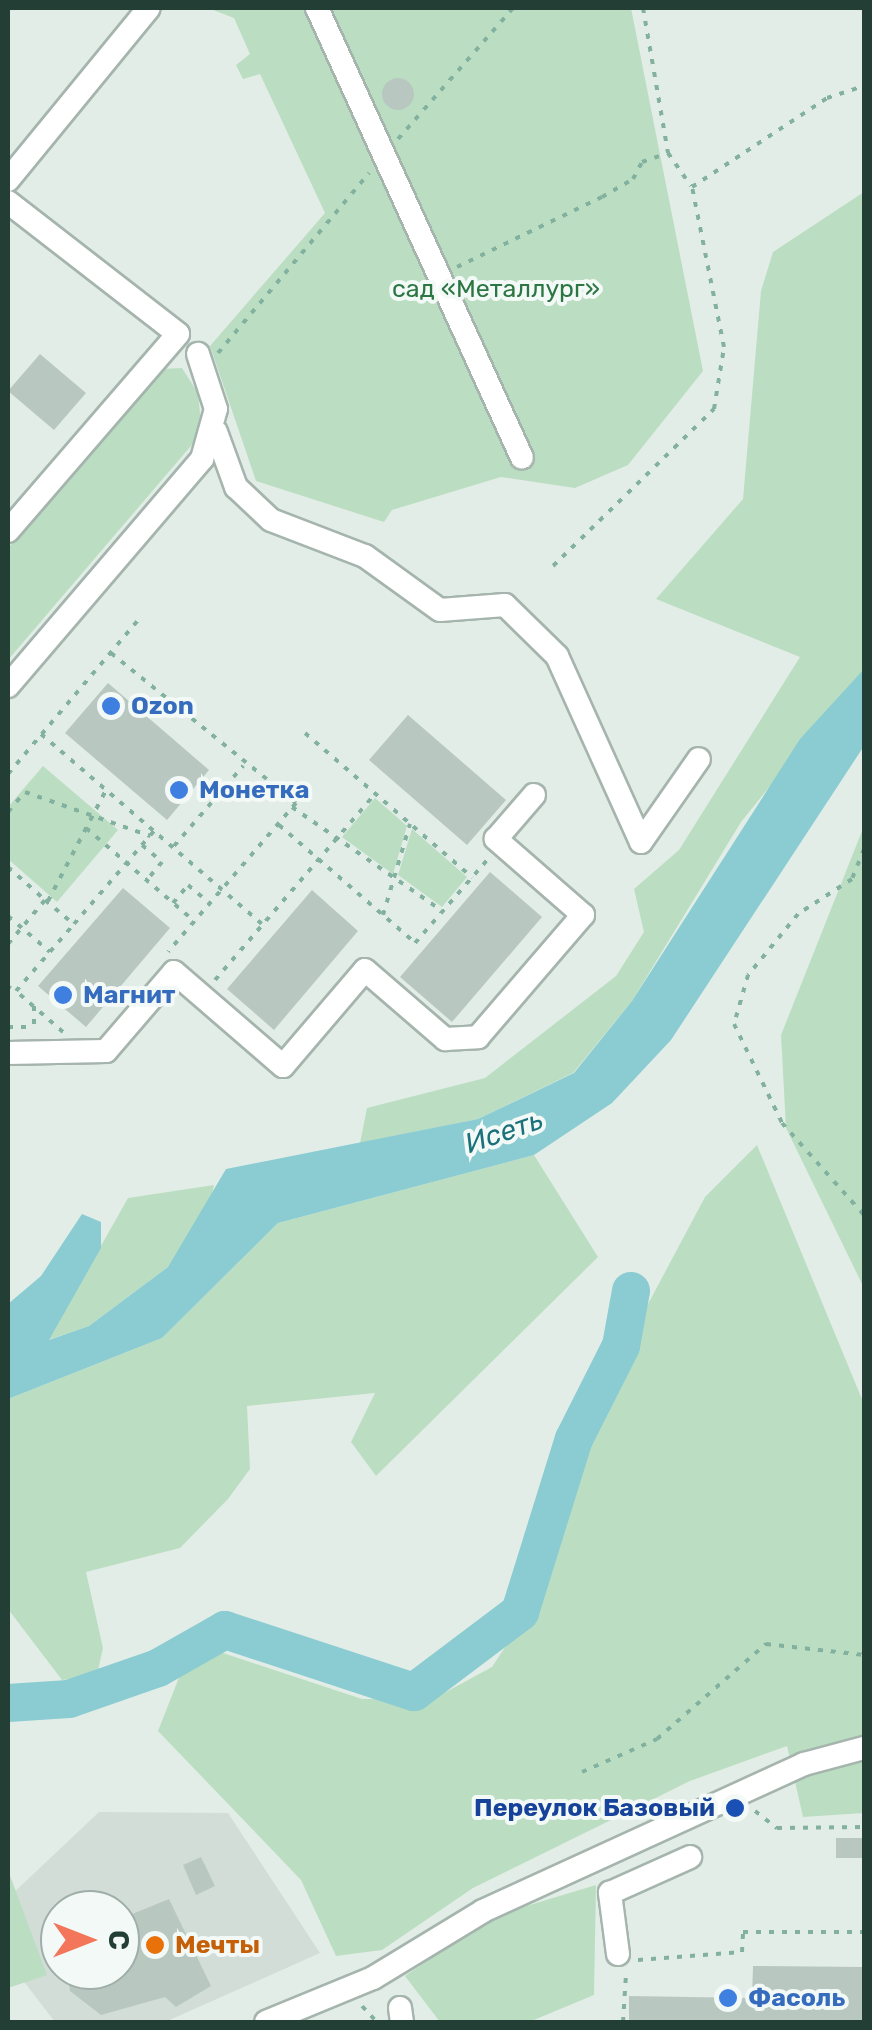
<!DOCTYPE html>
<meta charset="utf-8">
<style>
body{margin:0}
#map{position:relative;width:872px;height:2030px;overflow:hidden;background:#e3ede7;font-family:Rubik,sans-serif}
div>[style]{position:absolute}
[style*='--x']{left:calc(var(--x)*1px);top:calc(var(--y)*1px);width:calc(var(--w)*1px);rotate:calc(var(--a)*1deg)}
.built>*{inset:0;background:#d1ddd6}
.green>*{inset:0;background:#bbdec2}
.water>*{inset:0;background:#8accd2}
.river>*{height:38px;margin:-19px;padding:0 19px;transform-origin:19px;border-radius:19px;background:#8accd2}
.building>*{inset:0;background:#b8c8c0}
.round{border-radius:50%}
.path>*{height:4px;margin-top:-2px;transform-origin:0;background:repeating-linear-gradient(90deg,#83b19f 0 5px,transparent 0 13px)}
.roads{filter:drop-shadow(2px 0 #a5b5ae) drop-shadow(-2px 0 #a5b5ae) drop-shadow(0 2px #a5b5ae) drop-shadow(0 -2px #a5b5ae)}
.minor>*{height:22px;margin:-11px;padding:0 11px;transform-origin:11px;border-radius:11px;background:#fff}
.dots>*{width:28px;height:28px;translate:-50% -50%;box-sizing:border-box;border:5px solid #f3f9f6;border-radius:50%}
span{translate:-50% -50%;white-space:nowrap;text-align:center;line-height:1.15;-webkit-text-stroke:8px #f3f9f6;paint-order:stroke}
.park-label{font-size:25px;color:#2c7643}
.shop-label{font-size:25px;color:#366cbe;font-weight:700}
.left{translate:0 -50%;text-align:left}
.transit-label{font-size:25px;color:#164399;font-weight:700}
.right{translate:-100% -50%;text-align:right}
.food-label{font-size:25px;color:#c56008;font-weight:700}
.water-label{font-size:28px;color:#1b717b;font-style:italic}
.frame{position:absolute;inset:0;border:10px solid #223e35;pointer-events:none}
.north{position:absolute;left:40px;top:1890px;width:100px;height:100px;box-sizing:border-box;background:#f3f9f6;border:2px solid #9faea9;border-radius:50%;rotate:90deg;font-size:28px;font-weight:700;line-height:40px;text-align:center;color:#223e35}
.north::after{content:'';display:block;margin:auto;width:35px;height:45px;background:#f3755a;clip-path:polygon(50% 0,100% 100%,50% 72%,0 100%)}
</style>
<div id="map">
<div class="built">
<div style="clip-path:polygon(evenodd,99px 1812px,228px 1813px,320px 1953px,165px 2022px,55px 2022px,8px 1961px,8px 1898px,99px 1812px,60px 1910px,120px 1910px,120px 1970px,60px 1970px,60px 1910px)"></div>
</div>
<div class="green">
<div style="clip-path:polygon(208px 8px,631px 8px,703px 371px,628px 465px,575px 488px,501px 477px,392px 510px,384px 522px,256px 481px,210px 346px,325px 213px,260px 74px,243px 79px,236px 65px,250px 54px,234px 18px)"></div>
<div style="clip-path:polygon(864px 192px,864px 669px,741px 822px,632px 1001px,573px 1073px,478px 1119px,360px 1143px,367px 1108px,485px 1078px,616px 976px,644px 932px,634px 889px,679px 850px,800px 657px,656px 599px,743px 499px,761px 291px,773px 252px)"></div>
<div style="clip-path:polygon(182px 368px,198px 393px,202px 433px,8px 660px,8px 548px,161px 369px)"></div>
<div style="clip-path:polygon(43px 766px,118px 830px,57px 902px,8px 859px,8px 807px)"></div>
<div style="clip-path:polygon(375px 798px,407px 826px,393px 874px,342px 837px)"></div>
<div style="clip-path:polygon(864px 826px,864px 1288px,786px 1128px,781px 1035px)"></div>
<div style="clip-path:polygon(412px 829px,467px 877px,442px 907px,398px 875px)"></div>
<div style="clip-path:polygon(757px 1145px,864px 1404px,864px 1813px,803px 1817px,787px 1746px,690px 1781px,473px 1888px,382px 1950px,336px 1956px,301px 1880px,158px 1731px,180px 1675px,217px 1651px,362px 1699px,433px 1699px,492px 1667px,541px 1593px,539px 1517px,620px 1385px,647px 1306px,705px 1197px)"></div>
<div style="clip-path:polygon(534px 1155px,598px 1257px,376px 1476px,351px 1442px,375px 1393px,247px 1406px,250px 1469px,228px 1499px,180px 1548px,86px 1572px,103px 1648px,97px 1675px,62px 1680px,8px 1609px,8px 1399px,162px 1338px,278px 1223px)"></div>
<div style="clip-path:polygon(214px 1185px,208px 1213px,168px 1267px,89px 1326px,48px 1340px,128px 1198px)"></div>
<div style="clip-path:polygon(8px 1870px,47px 1975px,8px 1988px)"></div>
<div style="clip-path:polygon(596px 1885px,594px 1995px,529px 2022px,440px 2022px,405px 1976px,493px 1916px)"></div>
</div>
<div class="water">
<div style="clip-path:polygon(864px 669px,864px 746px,671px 1040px,612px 1103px,534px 1155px,278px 1223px,162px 1338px,8px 1399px,8px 1304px,41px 1276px,82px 1214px,101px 1222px,101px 1248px,49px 1340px,89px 1326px,168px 1267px,226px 1169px,478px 1119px,574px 1073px,632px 1001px,800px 739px)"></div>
</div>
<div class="river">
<div style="--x:8;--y:1703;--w:61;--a:-3.8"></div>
<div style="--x:69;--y:1699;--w:94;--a:-19.2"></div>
<div style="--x:158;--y:1668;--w:77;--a:-29.6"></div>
<div style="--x:225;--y:1630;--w:199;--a:18.2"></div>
<div style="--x:414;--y:1692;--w:133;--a:-37"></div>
<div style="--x:520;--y:1612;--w:181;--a:-72.7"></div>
<div style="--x:574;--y:1439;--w:104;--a:-63.2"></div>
<div style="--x:621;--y:1346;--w:56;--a:-79.7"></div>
</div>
<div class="building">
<div class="round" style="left:382px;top:78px;width:32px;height:32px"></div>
<div style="clip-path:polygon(40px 354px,86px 393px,54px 430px,8px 391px)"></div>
<div style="clip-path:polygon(108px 683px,209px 770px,167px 820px,65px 733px)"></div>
<div style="clip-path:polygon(408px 715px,506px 800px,467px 845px,369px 760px)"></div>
<div style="clip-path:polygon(490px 872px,542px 917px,452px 1022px,400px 977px)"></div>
<div style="clip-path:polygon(123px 888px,170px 928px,86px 1027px,38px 986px)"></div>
<div style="clip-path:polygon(312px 890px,358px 931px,274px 1030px,227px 989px)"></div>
<div style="clip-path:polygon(836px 1838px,864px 1838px,864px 1858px,836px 1858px)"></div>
<div style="clip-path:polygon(201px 1857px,215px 1886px,196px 1895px,183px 1865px)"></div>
<div style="clip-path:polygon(169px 1899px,211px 1986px,176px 2007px,165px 1997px,101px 2015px,70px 1991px,67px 1970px,120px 1970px,120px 1919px)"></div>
<div style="clip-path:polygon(753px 1966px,864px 1967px,864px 2021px,629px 2022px,629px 1996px,752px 1998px)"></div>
</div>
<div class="path">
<div style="--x:643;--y:8;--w:147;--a:80.2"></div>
<div style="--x:668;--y:153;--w:40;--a:55.1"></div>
<div style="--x:398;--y:139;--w:174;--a:-48.7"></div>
<div style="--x:457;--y:267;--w:161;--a:-25.8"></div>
<div style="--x:602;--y:197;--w:36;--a:-30"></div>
<div style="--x:633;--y:179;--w:19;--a:-62"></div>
<div style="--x:642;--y:162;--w:28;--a:-19"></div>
<div style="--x:218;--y:353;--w:235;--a:-50"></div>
<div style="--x:553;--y:566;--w:225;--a:-44.3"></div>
<div style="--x:714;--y:409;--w:63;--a:-80.8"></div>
<div style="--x:724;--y:347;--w:163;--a:-101.3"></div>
<div style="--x:692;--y:187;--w:162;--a:-33.4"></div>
<div style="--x:827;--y:98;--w:39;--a:-18"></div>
<div style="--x:111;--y:653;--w:238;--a:39"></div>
<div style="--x:296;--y:803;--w:196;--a:130.7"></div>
<div style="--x:305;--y:733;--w:221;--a:40.8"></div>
<div style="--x:41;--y:734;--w:291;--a:40.7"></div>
<div style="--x:8;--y:774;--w:203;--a:-49.8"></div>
<div style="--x:292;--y:807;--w:183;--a:34.7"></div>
<div style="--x:8;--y:812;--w:26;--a:-50"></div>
<div style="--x:25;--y:792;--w:133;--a:19.4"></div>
<div style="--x:279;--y:825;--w:180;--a:40.9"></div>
<div style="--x:415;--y:943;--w:111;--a:-49"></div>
<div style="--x:86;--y:828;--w:143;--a:40.7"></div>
<div style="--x:142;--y:845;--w:26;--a:40"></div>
<div style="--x:162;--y:862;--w:23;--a:130"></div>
<div style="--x:174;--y:846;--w:106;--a:-49.2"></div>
<div style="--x:864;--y:849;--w:32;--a:112"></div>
<div style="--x:852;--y:879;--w:64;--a:147.1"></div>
<div style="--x:798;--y:914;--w:79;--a:129.3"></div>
<div style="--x:748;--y:975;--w:51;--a:105.9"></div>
<div style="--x:734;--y:1024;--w:110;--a:64.1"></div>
<div style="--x:782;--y:1123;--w:123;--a:48.3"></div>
<div style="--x:8;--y:867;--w:50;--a:41.7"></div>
<div style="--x:48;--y:901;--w:125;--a:-62.4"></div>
<div style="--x:173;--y:903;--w:23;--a:-50"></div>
<div style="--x:188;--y:885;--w:26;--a:40"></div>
<div style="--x:383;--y:915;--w:95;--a:-73.5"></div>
<div style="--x:8;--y:916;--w:55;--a:40.6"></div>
<div style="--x:8;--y:944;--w:57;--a:-49.9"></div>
<div style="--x:45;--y:900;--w:38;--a:40"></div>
<div style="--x:74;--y:924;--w:123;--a:-49.3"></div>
<div style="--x:215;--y:980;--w:245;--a:-49.3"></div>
<div style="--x:8;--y:989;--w:4;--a:-56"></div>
<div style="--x:34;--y:1006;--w:25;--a:90"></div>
<div style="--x:8;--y:1027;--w:25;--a:0"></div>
<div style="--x:63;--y:1032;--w:62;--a:-138.9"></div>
<div style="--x:16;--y:991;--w:89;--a:-49.1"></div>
<div style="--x:582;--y:1772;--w:82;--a:-23.7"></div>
<div style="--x:657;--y:1739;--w:145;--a:-41.1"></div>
<div style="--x:766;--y:1644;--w:99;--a:6.4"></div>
<div style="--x:755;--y:1811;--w:28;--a:38"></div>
<div style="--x:777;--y:1828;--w:87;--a:-0.7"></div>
<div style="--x:638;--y:1960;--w:104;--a:-4.4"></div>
<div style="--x:742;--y:1952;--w:20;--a:-87"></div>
<div style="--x:743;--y:1932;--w:121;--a:0"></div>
<div style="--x:362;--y:2006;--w:22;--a:47"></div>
<div style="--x:623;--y:2022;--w:48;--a:-86.4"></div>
</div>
<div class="roads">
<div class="minor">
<div style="--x:317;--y:8;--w:494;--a:65.5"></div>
<div style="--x:8;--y:180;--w:222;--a:-50.7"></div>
<div style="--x:8;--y:202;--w:215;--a:37.8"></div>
<div style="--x:178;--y:334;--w:260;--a:130.8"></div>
<div style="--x:216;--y:432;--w:59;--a:70"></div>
<div style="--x:236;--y:487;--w:48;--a:43.3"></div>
<div style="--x:271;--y:520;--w:101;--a:21"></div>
<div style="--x:365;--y:556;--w:92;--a:35.8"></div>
<div style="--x:440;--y:610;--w:65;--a:-4.4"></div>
<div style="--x:505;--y:605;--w:73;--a:44.4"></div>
<div style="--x:557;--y:656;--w:204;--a:65.7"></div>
<div style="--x:641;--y:842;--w:101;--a:-55.1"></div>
<div style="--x:8;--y:686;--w:299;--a:-49.5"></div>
<div style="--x:202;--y:459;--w:52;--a:-74.4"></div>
<div style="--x:216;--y:409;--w:58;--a:-108.1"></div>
<div style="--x:8;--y:1053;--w:98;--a:-1.2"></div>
<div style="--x:106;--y:1051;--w:104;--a:-49.3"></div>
<div style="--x:174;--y:972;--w:144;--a:40.8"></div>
<div style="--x:283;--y:1066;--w:126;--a:-49.5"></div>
<div style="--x:365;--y:970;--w:106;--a:40.8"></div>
<div style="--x:445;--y:1039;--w:33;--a:-3"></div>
<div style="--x:478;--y:1037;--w:161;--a:-49.3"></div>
<div style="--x:583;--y:915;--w:116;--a:-138.9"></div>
<div style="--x:496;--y:839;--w:58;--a:-49.2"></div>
<div style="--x:618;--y:1954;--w:62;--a:-97.5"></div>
<div style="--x:610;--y:1893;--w:88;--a:-24.2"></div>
<div style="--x:400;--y:2008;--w:14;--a:82"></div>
<div style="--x:266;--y:2022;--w:116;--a:-22.4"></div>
<div style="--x:373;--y:1978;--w:129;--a:-31.3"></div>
<div style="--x:483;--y:1911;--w:353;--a:-24.6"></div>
<div style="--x:804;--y:1764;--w:62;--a:-14.9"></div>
</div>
</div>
<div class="dots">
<div style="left:111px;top:706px;background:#3f7fe0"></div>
<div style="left:179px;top:790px;background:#3f7fe0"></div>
<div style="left:63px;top:995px;background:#3f7fe0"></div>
<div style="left:735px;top:1808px;background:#1a4fb4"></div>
<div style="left:155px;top:1945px;background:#e8710a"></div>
<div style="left:728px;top:1998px;background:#3f7fe0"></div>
</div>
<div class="park-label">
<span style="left:496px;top:289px">сад «Металлург»</span>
</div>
<div class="shop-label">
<span class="left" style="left:131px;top:706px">Ozon</span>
<span class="left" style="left:199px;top:790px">Монетка</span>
<span class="left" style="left:83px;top:995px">Магнит</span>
<span class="left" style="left:748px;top:1998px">Фасоль</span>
</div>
<div class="transit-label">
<span class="right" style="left:715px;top:1808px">Переулок Базовый</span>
</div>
<div class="food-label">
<span class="left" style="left:175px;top:1945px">Мечты</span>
</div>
<div class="water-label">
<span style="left:504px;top:1132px;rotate:-19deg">Исеть</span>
</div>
<div class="frame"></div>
<div class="north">С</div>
</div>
